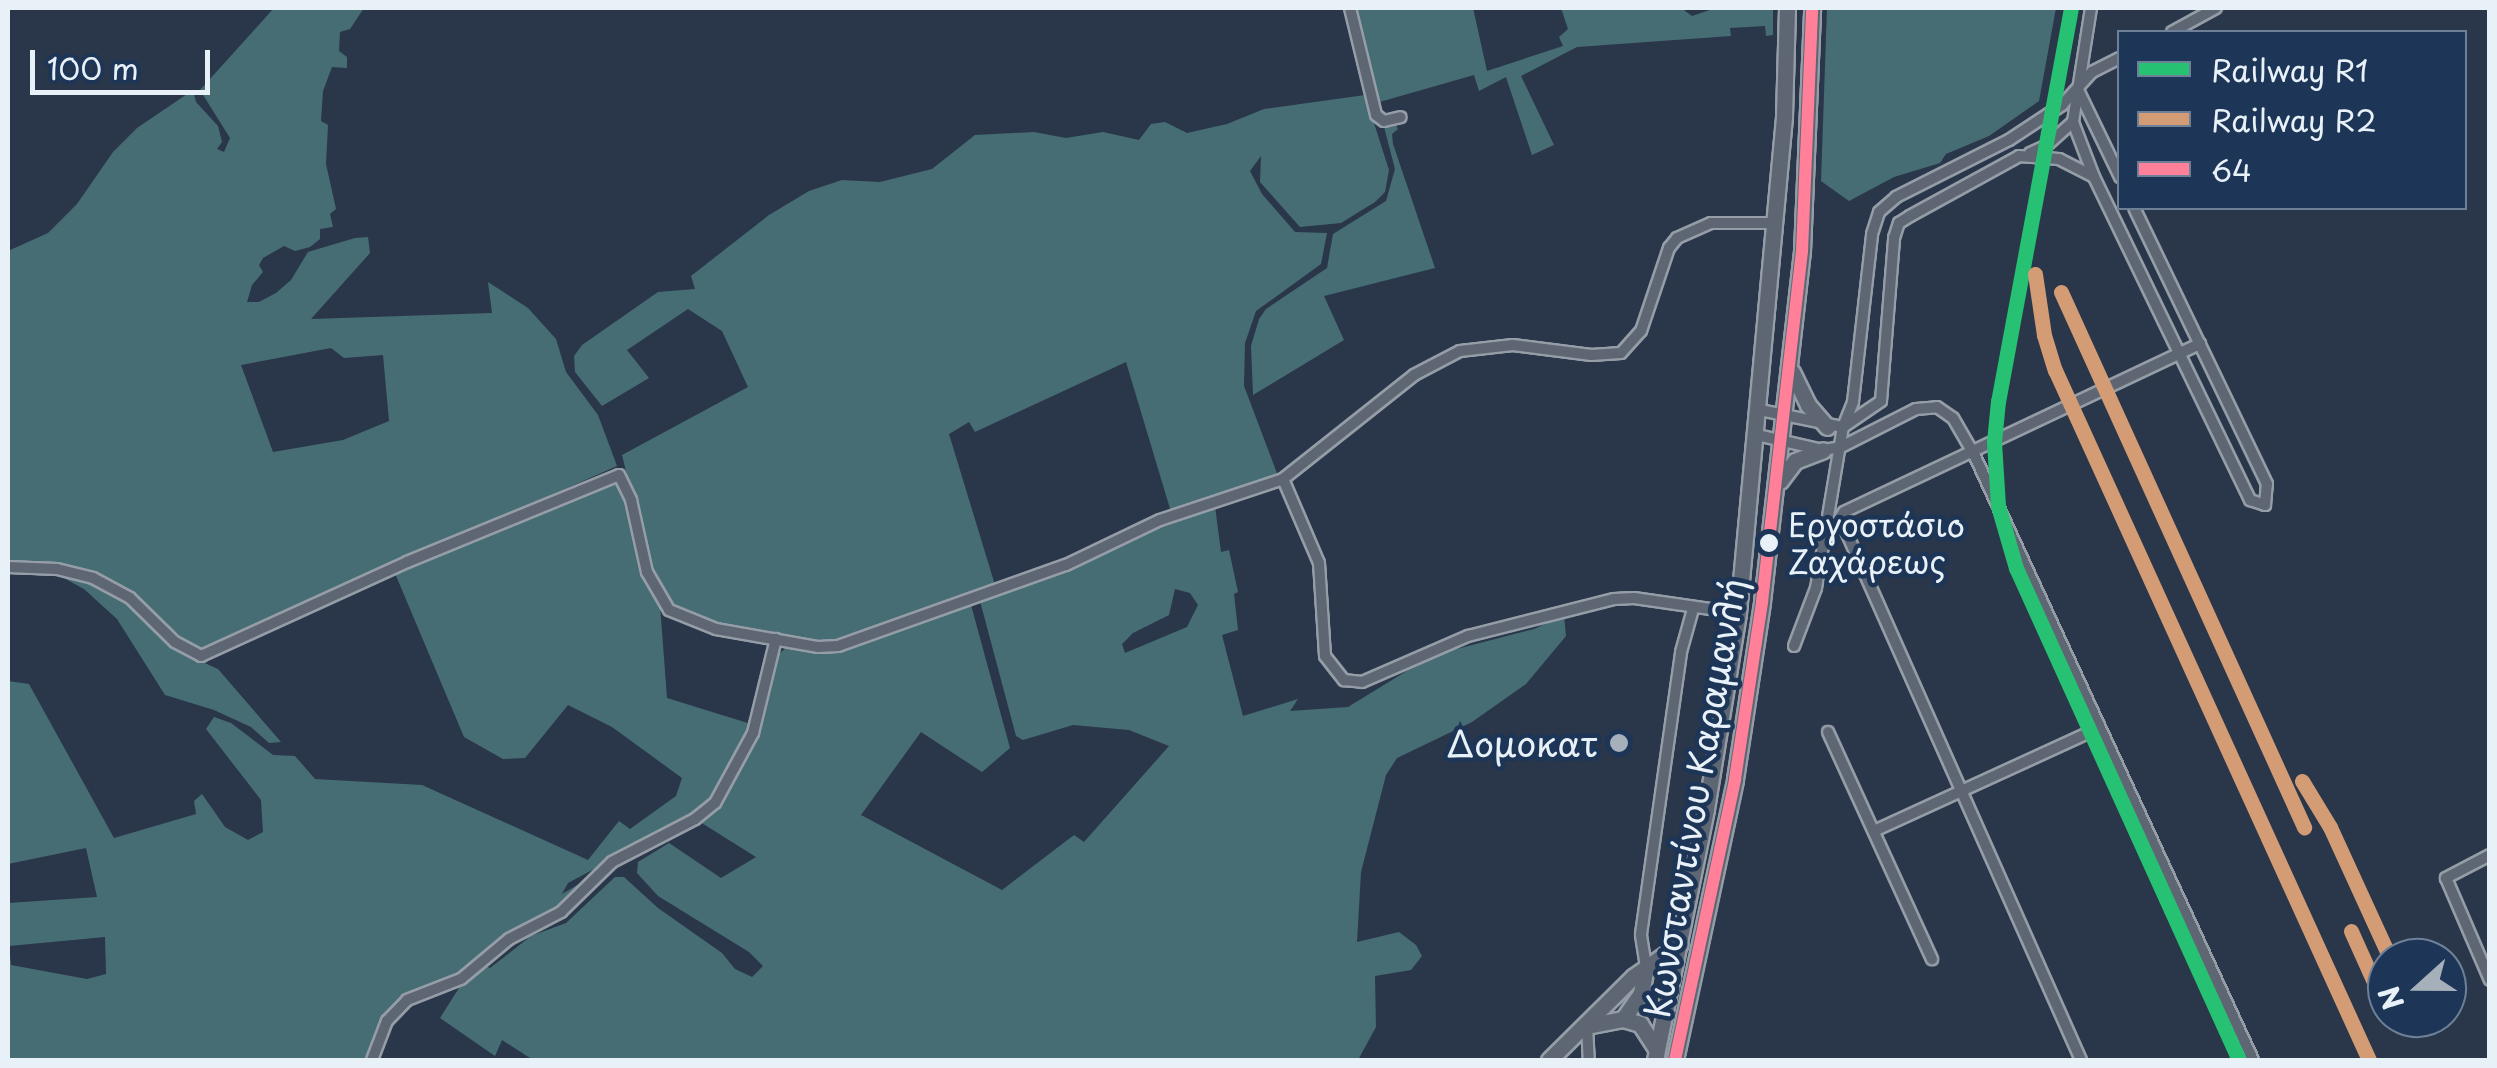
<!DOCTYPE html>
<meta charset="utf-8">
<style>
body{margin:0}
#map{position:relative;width:2497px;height:1068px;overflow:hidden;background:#2a374a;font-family:"Playpen Sans",sans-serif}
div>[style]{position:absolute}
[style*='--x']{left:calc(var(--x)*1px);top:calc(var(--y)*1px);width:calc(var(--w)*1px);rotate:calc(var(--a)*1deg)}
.green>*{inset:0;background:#476d74}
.roads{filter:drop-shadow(2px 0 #959da7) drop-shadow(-2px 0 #959da7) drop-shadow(0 2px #959da7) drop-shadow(0 -2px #959da7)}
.street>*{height:10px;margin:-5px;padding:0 5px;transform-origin:5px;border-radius:5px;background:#5d6672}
.secondary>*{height:15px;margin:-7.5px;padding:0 7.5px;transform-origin:7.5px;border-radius:7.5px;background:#5d6672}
.bus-1>*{height:12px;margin:-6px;padding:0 6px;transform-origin:6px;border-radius:6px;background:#ff8098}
.rail-1>*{height:15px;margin:-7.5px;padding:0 7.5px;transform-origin:7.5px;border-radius:7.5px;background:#26c172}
.rail-2>*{height:15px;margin:-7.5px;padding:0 7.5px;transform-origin:7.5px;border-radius:7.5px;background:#d39c74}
.dots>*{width:28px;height:28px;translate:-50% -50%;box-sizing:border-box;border:5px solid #1d3557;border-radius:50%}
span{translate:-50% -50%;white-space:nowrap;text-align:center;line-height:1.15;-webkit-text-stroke:9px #1d3557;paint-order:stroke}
.bus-label{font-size:32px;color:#e8f1f8}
.left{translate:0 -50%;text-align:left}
.poi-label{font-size:35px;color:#e8f1f8}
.right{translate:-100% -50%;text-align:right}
.street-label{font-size:35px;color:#e8f1f8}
.frame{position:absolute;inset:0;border:10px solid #e8f1f8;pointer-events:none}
.legend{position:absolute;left:2117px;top:30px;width:350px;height:180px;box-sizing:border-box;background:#1d3557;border:2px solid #6e8097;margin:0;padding:12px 18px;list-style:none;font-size:30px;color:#e8f1f8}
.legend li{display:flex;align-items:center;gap:20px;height:50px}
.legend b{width:50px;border:2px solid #6e8097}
.north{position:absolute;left:2367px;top:938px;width:100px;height:100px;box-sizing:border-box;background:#1d3557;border:2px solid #6e8097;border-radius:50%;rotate:249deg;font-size:28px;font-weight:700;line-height:40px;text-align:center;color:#e8f1f8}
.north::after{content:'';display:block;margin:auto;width:35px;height:45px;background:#a6b0bb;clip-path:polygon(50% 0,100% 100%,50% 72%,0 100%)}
.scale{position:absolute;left:30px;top:50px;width:180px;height:45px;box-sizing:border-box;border:5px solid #e8f1f8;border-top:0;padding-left:12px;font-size:30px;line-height:35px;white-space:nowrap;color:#e8f1f8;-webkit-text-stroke:8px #1d3557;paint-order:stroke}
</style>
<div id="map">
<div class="green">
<div style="clip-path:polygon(evenodd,274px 8px,364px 8px,350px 29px,340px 32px,339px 51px,347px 57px,347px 68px,332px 67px,323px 91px,321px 121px,328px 125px,326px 164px,336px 209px,330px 214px,333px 227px,320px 229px,320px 239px,310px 247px,295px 251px,284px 246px,263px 258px,259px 265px,263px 272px,252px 285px,247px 302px,259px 302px,276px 293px,291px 280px,308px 252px,355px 238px,368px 237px,370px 253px,311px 319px,492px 313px,488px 282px,528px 308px,556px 339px,566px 372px,598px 415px,617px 466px,198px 651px,131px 594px,75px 569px,8px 560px,8px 251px,48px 233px,77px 204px,113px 152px,137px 128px,193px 90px,196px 102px,218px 126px,222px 142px,217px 149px,224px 152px,230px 138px,200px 90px,274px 8px,331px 348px,344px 358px,383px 355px,389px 421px,343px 440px,273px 452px,241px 365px,331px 348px)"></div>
<div style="clip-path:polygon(1354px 8px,1473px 8px,1487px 71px,1563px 46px,1559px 37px,1568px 29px,1561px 8px,1681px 8px,1692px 16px,1716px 8px,1773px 8px,1773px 35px,1766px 36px,1765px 26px,1730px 28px,1731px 36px,1577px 47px,1521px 76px,1554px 145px,1532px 155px,1506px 77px,1479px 91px,1474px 75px,1376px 103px)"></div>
<div style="clip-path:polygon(1827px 8px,2056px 8px,2039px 101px,1989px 136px,1946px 154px,1940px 163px,1894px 177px,1849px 201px,1821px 181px)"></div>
<div style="clip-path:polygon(1365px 95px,1389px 170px,1385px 192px,1375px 202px,1341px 223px,1300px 227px,1260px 182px,1261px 156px,1250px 171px,1262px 194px,1295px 232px,1327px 233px,1321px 264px,1256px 311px,1245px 343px,1244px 386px,1278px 476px,1171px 512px,1126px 362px,975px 432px,969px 422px,949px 434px,995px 585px,833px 641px,793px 639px,701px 620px,670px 606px,651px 574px,622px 455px,748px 387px,722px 331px,688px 309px,627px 350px,649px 378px,602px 406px,575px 372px,574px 356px,582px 345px,658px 292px,695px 289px,691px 276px,769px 215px,809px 191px,842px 180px,880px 182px,932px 169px,975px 135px,1034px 132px,1066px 138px,1103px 132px,1139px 140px,1151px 124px,1165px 122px,1187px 133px,1227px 124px,1264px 109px)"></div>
<div style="clip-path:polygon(1394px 122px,1398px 129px,1392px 134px,1393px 144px,1435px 268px,1324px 296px,1344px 340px,1253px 395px,1251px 346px,1259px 319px,1266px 309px,1327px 268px,1333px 234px,1386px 201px,1395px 169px,1383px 123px)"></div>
<div style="clip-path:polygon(evenodd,617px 481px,622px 485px,648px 581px,660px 605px,667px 698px,751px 724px,715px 798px,699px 813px,568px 883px,562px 894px,594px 875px,571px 902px,466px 971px,403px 997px,376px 1035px,367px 1060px,8px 1060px,8px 903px,97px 897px,86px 848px,8px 864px,8px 681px,29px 684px,114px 838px,196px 814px,194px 801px,202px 794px,225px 827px,248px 840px,263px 832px,261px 800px,206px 729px,214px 717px,231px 723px,273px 755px,295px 756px,315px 779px,422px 785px,588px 860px,619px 821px,630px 829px,676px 796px,682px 778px,612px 727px,568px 705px,525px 758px,503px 759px,464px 737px,394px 571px,603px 482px,617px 481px,105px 937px,106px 974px,87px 979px,11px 965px,9px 946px,105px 937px)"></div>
<div style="clip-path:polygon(evenodd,1215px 506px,1221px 552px,1229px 550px,1238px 592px,1234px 594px,1238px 630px,1222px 635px,1243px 716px,1298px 699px,1290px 711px,1348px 707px,1410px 669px,1453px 650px,1534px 629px,1564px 615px,1566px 636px,1526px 684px,1472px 722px,1397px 758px,1386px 775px,1361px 872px,1357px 942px,1399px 932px,1416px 945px,1422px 956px,1411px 970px,1375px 976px,1376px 1027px,1358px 1060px,533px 1060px,502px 1040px,495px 1056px,440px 1018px,459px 988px,455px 985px,482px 964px,490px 968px,531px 936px,566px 923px,615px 877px,624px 877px,658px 908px,722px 953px,735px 969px,752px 977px,763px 966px,749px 952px,658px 896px,637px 873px,638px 862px,669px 843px,721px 878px,756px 857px,697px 820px,721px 801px,746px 761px,763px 717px,775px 657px,786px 648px,808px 650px,971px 605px,1010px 748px,982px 772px,921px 732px,861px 815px,1002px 890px,1074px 835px,1084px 842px,1169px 746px,1129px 730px,1073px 725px,1023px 740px,1016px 736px,980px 601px,1079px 566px,1121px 540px,1215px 506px,1175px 589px,1190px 593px,1198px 605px,1187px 627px,1125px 653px,1122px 644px,1133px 633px,1169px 615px,1175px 589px)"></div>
<div style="clip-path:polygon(62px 577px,87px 580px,125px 597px,178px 651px,218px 669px,281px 742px,269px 743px,251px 727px,214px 710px,165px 695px,117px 619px,84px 589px)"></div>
</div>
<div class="roads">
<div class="street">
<div style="--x:1350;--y:8;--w:110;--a:76.3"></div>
<div style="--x:1376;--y:115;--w:10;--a:37"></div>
<div style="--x:1384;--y:121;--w:17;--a:-13"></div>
<div style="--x:2091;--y:8;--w:115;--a:99"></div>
<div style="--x:2073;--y:122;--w:59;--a:69.1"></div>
<div style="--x:2094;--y:177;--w:359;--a:64.2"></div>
<div style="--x:2250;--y:500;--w:16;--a:18"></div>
<div style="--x:2265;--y:505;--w:21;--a:-85"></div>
<div style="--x:2267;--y:484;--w:306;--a:-115.7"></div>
<div style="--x:2172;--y:32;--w:50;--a:-28.6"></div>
<div style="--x:2078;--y:90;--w:97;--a:64.2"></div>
<div style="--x:2030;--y:153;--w:17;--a:-24"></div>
<div style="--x:2046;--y:146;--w:36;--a:-42"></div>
<div style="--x:1760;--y:410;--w:85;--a:11.6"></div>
<div style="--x:1843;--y:427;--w:46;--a:-34.4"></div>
<div style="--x:1881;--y:401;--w:164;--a:-85.4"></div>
<div style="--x:1894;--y:238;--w:16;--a:-72"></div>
<div style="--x:1899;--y:223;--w:13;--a:-32"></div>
<div style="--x:1910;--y:216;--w:124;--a:-28.8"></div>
<div style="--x:2019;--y:156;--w:40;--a:4.3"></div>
<div style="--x:2059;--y:159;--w:38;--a:27"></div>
<div style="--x:1757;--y:435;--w:68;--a:12.8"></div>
<div style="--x:1823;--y:450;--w:18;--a:-9"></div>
<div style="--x:1841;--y:447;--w:84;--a:-26.9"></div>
<div style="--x:1916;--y:409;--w:21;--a:-5"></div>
<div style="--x:1937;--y:407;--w:19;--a:35"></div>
<div style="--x:1953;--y:418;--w:39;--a:60"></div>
<div style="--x:1973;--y:452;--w:669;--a:65.27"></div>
<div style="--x:1283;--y:479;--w:91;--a:66.8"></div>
<div style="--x:1319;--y:563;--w:93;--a:86.3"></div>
<div style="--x:1325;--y:656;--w:31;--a:52"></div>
<div style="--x:1344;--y:680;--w:18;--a:6"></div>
<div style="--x:1362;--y:682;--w:116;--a:-23.5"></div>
<div style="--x:1468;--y:636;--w:151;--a:-14.2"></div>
<div style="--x:1614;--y:599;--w:20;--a:-3"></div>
<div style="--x:1634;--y:598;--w:105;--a:8.2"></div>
<div style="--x:8;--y:567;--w:49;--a:2.3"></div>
<div style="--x:57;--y:569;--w:37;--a:14"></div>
<div style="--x:93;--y:578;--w:42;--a:28.4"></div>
<div style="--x:130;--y:598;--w:63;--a:44.4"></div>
<div style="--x:175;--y:642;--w:30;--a:28"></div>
<div style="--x:201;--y:656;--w:226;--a:-24.5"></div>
<div style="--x:407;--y:562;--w:229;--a:-22.3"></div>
<div style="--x:619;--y:475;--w:28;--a:64"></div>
<div style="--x:631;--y:500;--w:74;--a:77.5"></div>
<div style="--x:647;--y:572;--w:44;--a:59.9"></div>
<div style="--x:669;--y:610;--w:51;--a:22"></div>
<div style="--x:716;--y:629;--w:104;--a:10"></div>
<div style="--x:818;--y:647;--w:20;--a:-3"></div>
<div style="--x:838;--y:646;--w:242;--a:-19.6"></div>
<div style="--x:1066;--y:565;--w:104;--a:-25.6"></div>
<div style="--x:1160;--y:520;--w:130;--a:-18.4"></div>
<div style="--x:1283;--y:479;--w:167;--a:-38.4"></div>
<div style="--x:1414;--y:375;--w:52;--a:-27.6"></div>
<div style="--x:1460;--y:351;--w:53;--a:-6.5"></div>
<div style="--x:1513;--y:345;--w:79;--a:7.3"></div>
<div style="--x:1591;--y:355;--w:30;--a:-4"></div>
<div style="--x:1621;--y:353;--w:30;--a:-48"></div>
<div style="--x:1641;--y:331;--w:88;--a:-71.4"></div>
<div style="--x:1669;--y:248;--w:13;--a:-51"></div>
<div style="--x:1677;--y:238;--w:37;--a:-24"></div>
<div style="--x:1711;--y:223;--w:63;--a:0"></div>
<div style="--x:1794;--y:646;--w:62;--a:-69.2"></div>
<div style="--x:1816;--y:588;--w:163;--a:-80.5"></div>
<div style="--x:1843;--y:427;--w:27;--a:-68"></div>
<div style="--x:1853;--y:402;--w:169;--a:-83.5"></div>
<div style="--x:1872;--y:234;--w:23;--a:-72"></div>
<div style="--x:1879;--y:212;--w:23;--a:-41"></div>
<div style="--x:1896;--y:197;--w:127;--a:-26.8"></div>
<div style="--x:2009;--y:140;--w:64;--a:-33.4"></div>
<div style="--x:2062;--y:105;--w:45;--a:-47.7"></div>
<div style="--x:2092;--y:72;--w:31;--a:-27"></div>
<div style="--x:1828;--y:732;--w:250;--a:65.4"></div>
<div style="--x:1874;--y:831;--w:247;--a:-24.6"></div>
<div style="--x:2490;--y:855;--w:50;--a:152.4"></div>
<div style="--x:2446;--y:878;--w:111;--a:66.7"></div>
<div style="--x:1646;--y:967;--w:33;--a:-99"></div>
<div style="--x:1641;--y:934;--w:285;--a:-81.9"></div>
<div style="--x:1681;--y:652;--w:45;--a:-74.4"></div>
<div style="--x:1587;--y:1026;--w:34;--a:87"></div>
<div style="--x:372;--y:1060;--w:42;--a:-69"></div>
<div style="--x:387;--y:1021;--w:29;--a:-46"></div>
<div style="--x:407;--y:1000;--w:58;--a:-21.3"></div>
<div style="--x:461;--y:979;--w:62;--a:-39.8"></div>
<div style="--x:509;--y:939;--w:59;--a:-27.4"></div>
<div style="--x:561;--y:912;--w:71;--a:-44.4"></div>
<div style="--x:612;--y:862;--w:93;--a:-27.4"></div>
<div style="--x:695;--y:819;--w:26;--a:-39"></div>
<div style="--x:715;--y:803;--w:80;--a:-61.5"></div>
<div style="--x:753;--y:733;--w:97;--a:-76.3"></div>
<div style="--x:2081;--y:1060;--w:593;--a:-113.97"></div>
<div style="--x:1840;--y:518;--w:7;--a:-56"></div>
<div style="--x:1844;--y:512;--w:394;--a:-25.3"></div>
</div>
<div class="secondary">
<div style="--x:1792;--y:372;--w:37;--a:64"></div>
<div style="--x:1808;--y:405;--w:29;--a:49"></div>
<div style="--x:1780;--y:481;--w:25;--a:-53"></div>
<div style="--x:1795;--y:461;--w:30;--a:-21"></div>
<div style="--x:1623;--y:1019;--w:18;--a:16"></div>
<div style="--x:1640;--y:1024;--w:31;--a:57"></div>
<div style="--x:1587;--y:1026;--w:37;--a:-11"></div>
<div style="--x:1623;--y:1019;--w:32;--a:-55"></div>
<div style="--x:1641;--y:993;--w:26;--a:-79"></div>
<div style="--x:1549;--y:1060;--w:118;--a:-44.7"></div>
<div style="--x:1633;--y:977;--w:57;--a:-35.1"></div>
<div style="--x:1655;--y:1060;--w:256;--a:-78.5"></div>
<div style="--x:1706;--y:809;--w:199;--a:-80.7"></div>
<div style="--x:1738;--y:613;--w:499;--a:-84.7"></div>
<div style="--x:1784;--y:116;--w:108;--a:-88.4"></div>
<div style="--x:1675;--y:1060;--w:287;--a:-77.9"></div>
<div style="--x:1735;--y:779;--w:179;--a:-81.3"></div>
<div style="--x:1762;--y:602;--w:353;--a:-83.5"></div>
<div style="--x:1802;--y:251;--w:243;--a:-87.6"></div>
</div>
</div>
<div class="bus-1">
<div style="--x:1675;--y:1060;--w:287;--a:-77.9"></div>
<div style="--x:1735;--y:779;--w:179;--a:-81.3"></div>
<div style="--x:1762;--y:602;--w:353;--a:-83.5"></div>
<div style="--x:1802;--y:251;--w:243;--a:-87.6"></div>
</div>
<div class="rail-1">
<div style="--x:2071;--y:8;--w:400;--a:100.5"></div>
<div style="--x:1998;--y:401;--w:41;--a:95.6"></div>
<div style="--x:1994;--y:442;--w:64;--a:86.4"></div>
<div style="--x:1998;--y:506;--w:65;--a:73.8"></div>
<div style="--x:2016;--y:568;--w:540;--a:65.62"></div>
</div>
<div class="rail-2">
<div style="--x:2035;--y:274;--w:62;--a:81.6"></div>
<div style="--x:2044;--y:335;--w:37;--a:73"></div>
<div style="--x:2055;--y:370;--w:758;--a:65.53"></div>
<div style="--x:2061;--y:292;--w:588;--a:65.57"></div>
<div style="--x:2302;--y:781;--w:54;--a:58.7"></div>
<div style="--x:2330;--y:827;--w:144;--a:65.4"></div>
<div style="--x:2351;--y:931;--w:88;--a:65.8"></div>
</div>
<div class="dots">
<div style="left:1769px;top:543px;background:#e8f1f8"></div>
<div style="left:1619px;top:743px;background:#a6b0bb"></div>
</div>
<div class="bus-label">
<span class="left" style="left:1788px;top:543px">Εργοστάσιο<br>Ζαχάρεως</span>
</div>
<div class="poi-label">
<span class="right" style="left:1599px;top:743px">Δομοκατ</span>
</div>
<div class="street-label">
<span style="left:1694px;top:798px;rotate:-80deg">Κωνσταντίνου Καραμανλή</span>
</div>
<div class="frame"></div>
<ul class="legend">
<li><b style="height:12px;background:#26c172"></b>Railway R1</li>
<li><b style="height:12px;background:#d39c74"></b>Railway R2</li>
<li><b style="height:12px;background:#ff8098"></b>64</li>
</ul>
<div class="north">N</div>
<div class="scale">100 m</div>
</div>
